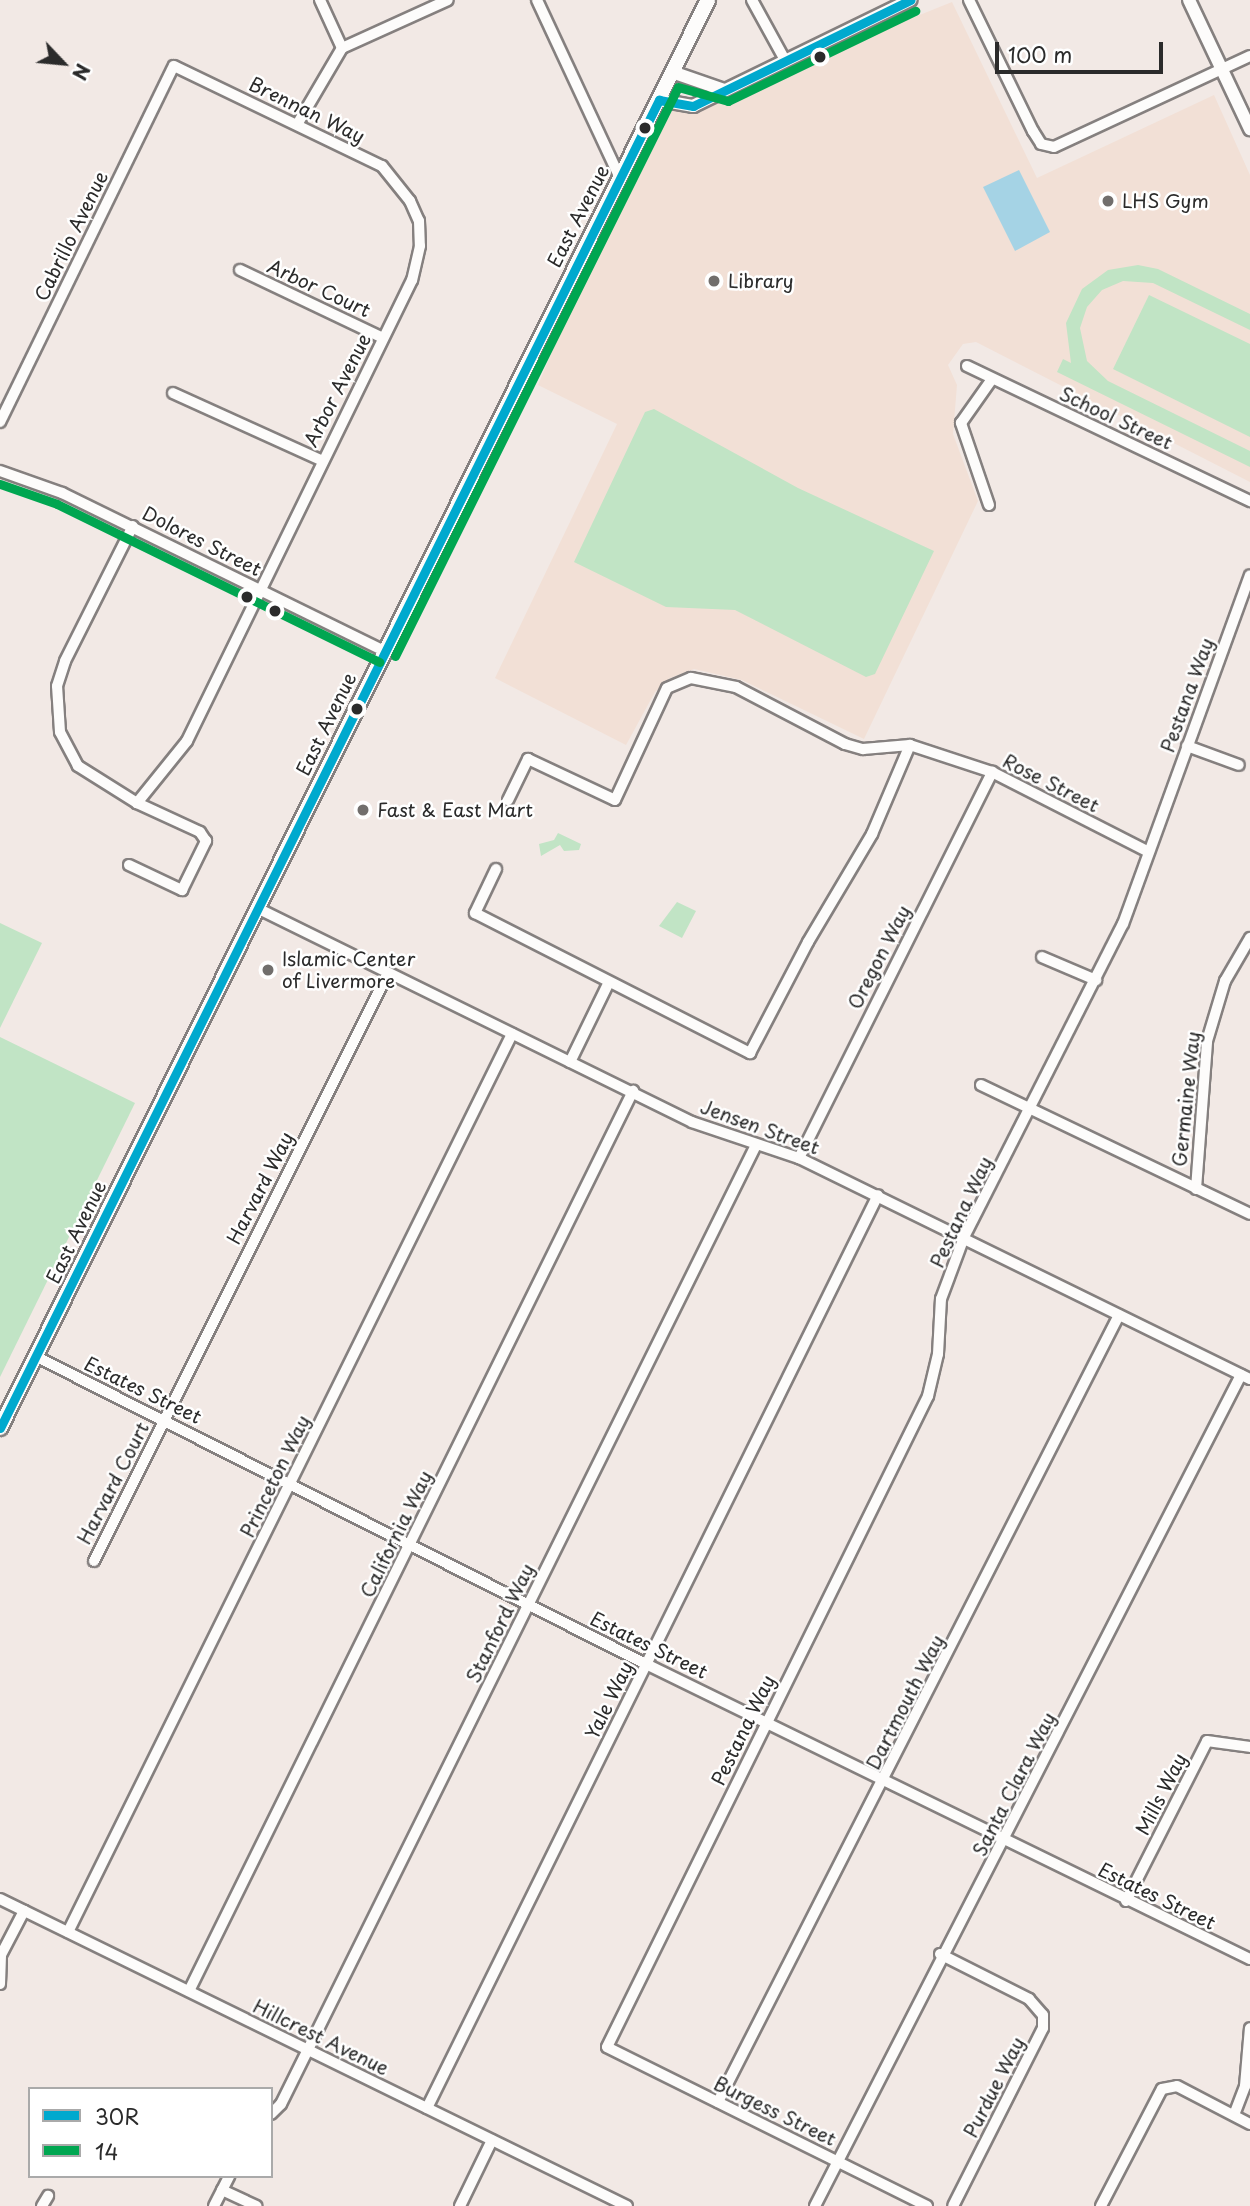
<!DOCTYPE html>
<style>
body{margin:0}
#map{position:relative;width:1250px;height:2206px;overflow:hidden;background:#f2e9e5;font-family:"Playpen Sans",sans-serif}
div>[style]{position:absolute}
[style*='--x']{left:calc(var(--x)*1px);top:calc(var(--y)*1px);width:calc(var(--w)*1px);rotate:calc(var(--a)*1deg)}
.built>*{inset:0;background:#f2e0d6}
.green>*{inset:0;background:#c1e4c5}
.water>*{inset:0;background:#a5d3e5}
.roads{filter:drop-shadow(2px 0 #85807f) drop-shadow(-2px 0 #85807f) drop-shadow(0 2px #85807f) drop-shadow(0 -2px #85807f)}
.minor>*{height:10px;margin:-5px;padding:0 5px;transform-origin:5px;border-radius:5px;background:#fdfcfb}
.tertiary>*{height:12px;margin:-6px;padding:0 6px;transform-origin:6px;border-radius:6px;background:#fdfcfb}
.secondary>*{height:14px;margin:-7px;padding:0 7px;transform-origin:7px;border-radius:7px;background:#fdfcfb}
.bus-1>*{height:9px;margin:-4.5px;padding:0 4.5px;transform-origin:4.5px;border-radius:4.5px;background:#00a9ce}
.bus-2>*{height:9px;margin:-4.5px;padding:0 4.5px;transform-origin:4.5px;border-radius:4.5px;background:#00a651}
.dots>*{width:19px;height:19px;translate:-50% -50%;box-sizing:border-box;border:4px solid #fff;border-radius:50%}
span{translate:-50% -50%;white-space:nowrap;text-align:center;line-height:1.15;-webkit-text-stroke:5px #fff;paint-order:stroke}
.street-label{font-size:19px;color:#2b2b2b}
.poi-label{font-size:19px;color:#2b2b2b}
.left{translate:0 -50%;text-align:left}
.legend{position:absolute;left:28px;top:2087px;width:245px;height:91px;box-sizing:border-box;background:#fff;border:2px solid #aaa;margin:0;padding:9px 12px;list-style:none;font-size:21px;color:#2b2b2b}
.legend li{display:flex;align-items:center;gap:14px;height:35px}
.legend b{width:35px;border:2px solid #aaa}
.north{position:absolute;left:28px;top:28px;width:70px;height:70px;-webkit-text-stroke:5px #fff;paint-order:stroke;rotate:116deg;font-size:19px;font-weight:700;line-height:28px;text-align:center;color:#2b2b2b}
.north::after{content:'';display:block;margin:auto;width:24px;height:32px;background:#2b2b2b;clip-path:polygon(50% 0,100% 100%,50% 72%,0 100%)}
.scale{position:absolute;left:995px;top:42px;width:168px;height:32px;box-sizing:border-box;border:4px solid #2b2b2b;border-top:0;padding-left:9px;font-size:21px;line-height:24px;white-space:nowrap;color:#2b2b2b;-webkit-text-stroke:5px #fff;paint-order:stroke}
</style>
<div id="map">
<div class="built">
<div style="clip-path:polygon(952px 2px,1037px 178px,1214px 95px,1250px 175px,1250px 482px,976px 342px,963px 344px,948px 365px,957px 385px,953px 434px,978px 501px,864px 739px,742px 680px,694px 669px,670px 678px,655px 692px,626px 745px,495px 678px,617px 424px,538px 385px,659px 100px,693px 106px)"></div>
</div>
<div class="green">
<div style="clip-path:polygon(1138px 265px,1158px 269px,1250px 314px,1250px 330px,1153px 283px,1123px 281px,1102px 290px,1087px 307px,1080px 328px,1087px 361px,1108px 381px,1250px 451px,1250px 467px,1057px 372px,1063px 359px,1071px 363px,1066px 323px,1082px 289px,1108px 270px)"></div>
<div style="clip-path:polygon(1149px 295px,1250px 344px,1250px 437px,1113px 369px)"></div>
<div style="clip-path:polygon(654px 409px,798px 488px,934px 551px,875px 674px,866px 677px,735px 610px,666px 607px,574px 562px,645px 412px)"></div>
<div style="clip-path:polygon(558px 833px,581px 844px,579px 850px,564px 851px,560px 845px,541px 856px,539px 844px,554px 840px)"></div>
<div style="clip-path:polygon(677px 902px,696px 911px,682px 938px,659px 926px)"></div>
<div style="clip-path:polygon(0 923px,42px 943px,0 1028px)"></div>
<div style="clip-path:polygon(0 1037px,135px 1103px,0 1377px)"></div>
</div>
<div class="water">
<div style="clip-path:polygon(1019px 170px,1050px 232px,1015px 251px,983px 187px)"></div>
</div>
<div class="roads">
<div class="minor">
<div style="--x:320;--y:0;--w:53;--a:65.4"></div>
<div style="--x:537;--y:0;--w:194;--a:65"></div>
<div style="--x:752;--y:0;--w:68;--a:61.2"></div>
<div style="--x:969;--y:0;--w:146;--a:64"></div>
<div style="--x:1033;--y:131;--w:15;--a:58"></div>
<div style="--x:1041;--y:144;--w:13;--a:13"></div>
<div style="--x:1054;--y:147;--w:216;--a:-24.9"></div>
<div style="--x:298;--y:123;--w:87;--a:-59.6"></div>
<div style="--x:342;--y:48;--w:116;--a:-24.4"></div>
<div style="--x:240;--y:270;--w:158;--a:25.4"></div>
<div style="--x:967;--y:366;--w:314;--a:25.5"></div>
<div style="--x:173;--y:393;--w:162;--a:24.4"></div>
<div style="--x:0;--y:422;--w:396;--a:-64"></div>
<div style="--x:174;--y:66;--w:231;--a:25.7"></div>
<div style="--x:382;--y:166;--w:45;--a:51.3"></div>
<div style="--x:410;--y:201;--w:22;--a:66"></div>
<div style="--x:419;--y:221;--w:25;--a:88"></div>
<div style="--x:420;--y:246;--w:35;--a:103"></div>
<div style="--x:412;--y:280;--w:513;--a:116.02"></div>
<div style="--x:187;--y:741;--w:80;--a:128.9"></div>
<div style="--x:0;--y:471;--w:66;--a:19.5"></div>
<div style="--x:62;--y:493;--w:359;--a:26.1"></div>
<div style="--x:989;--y:505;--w:87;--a:-108.9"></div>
<div style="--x:961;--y:423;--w:54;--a:-54.8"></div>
<div style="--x:1187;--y:746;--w:55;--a:20.1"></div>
<div style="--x:508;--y:800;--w:46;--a:-64"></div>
<div style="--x:528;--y:759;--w:96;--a:25.2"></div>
<div style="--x:615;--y:800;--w:123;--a:-65.1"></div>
<div style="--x:667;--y:688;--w:26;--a:-23"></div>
<div style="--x:691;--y:678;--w:46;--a:11.3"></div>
<div style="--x:736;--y:687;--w:123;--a:27.6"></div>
<div style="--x:845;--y:744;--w:19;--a:16"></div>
<div style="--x:863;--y:749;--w:47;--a:-4.9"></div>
<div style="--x:129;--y:865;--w:59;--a:25.3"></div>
<div style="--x:182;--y:890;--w:55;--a:-63.9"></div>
<div style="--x:206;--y:841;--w:11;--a:-124"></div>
<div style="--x:200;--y:832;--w:69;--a:-155.3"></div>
<div style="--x:137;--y:803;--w:70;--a:-147.9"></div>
<div style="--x:78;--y:766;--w:38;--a:-118"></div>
<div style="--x:60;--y:732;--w:46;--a:-93.7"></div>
<div style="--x:57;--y:686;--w:26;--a:-72"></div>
<div style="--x:65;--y:661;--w:151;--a:-63.3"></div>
<div style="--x:496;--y:869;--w:49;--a:115.5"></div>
<div style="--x:475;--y:913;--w:309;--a:27"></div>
<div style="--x:750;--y:1053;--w:125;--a:-62.4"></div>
<div style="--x:808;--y:942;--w:126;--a:-59.3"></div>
<div style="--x:872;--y:834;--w:97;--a:-66.9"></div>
<div style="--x:910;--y:745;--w:86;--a:18.2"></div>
<div style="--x:992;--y:772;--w:176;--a:27"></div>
<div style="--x:257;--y:908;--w:485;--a:26.2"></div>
<div style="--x:692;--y:1122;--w:113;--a:18.6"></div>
<div style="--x:799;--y:1158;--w:502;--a:26.11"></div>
<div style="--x:1042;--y:957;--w:59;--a:23.1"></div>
<div style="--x:570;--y:1062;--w:87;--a:-64"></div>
<div style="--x:981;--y:1085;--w:298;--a:25.6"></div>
<div style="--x:799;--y:1158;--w:432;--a:-63.4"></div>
<div style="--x:1196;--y:1189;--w:148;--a:-85.7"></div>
<div style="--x:1207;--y:1041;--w:63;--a:-73.3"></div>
<div style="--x:1225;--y:981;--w:50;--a:-59.8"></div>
<div style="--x:35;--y:1356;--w:684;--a:26.75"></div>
<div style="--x:646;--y:1664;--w:672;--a:26.03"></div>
<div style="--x:94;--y:1561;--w:657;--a:-63.43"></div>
<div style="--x:0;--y:1899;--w:698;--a:26.09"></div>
<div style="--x:1126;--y:1901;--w:179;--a:-63.1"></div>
<div style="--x:1207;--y:1741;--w:43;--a:7.9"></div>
<div style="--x:68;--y:1932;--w:1002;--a:-63.69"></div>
<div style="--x:940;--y:1954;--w:100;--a:26.8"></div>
<div style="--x:1029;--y:1999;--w:21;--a:49"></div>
<div style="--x:1043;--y:2015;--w:13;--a:90"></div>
<div style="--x:1043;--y:2028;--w:199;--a:116.8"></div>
<div style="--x:0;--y:1984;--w:29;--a:-88"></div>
<div style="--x:1;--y:1955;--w:50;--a:-62.4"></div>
<div style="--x:189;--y:1991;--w:1004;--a:-63.74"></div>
<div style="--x:718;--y:2102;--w:883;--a:-63"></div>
<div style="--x:427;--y:2108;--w:1018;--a:-63.71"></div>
<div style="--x:271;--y:2114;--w:14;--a:-45"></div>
<div style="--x:281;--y:2104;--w:1070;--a:-63.65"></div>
<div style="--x:1234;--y:2115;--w:31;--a:-69"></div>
<div style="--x:1245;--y:2086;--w:58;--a:-85.1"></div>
<div style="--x:222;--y:2190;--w:38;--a:25"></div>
<div style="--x:42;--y:2206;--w:12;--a:-59"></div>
<div style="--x:214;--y:2206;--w:34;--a:-63"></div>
<div style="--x:460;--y:2206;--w:73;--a:-64.1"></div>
<div style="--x:815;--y:2206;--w:934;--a:-62.86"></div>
<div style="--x:927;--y:2206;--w:357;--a:-153.6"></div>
<div style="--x:607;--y:2047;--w:726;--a:-63.75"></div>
<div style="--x:928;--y:1396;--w:43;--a:-76.6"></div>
<div style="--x:938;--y:1354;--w:55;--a:-86.9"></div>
<div style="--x:941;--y:1299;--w:66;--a:-69.6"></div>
<div style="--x:964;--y:1237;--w:351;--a:-63.1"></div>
<div style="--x:1123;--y:924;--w:371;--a:-70"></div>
<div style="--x:1101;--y:2206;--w:132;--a:-62.5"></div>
<div style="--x:1162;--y:2089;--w:15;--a:-11"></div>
<div style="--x:1177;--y:2086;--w:82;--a:27.5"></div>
</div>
<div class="tertiary">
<div style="--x:1189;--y:0;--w:143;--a:64.7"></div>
<div style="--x:672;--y:72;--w:55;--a:19.1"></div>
<div style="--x:659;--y:100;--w:35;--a:10"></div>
<div style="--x:693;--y:106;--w:242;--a:-26"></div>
</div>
<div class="secondary">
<div style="--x:0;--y:1428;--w:1594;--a:-63.63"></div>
</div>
</div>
<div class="bus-1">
<div style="--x:659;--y:100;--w:35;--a:10"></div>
<div style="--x:693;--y:106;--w:242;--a:-26"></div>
<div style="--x:0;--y:1428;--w:1483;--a:-63.61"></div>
</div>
<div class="bus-2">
<div style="--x:0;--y:484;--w:60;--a:19.3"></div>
<div style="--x:57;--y:504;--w:359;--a:26.1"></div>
<div style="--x:395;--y:656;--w:635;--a:-63.56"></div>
<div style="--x:678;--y:87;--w:52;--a:15.6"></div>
<div style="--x:728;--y:101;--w:208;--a:-25.7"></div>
</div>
<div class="dots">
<div style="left:820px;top:57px;background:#2b2b2b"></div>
<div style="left:645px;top:128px;background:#2b2b2b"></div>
<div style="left:1108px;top:201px;background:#716e6c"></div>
<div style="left:714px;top:281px;background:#716e6c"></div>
<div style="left:247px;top:597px;background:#2b2b2b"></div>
<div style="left:275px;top:611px;background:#2b2b2b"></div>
<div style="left:357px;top:709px;background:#2b2b2b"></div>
<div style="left:363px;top:810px;background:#716e6c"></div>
<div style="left:268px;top:970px;background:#716e6c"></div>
</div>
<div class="street-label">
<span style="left:307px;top:110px;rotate:26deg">Brennan Way</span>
<span style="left:578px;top:216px;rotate:-63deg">East Avenue</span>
<span style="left:71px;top:236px;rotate:-64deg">Cabrillo Avenue</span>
<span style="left:319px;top:288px;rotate:25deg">Arbor Court</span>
<span style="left:337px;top:390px;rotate:-63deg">Arbor Avenue</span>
<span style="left:1116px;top:418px;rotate:25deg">School Street</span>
<span style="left:202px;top:541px;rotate:27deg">Dolores Street</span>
<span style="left:1187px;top:695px;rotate:-70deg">Pestana Way</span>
<span style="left:326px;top:724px;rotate:-64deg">East Avenue</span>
<span style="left:1051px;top:783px;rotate:27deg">Rose Street</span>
<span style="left:879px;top:957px;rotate:-63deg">Oregon Way</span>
<span style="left:1186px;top:1099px;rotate:-84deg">Germaine Way</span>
<span style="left:760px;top:1127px;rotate:20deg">Jensen Street</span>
<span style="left:260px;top:1188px;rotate:-63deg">Harvard Way</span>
<span style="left:961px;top:1212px;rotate:-65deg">Pestana Way</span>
<span style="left:76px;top:1232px;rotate:-64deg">East Avenue</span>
<span style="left:143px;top:1390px;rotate:26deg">Estates Street</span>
<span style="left:275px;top:1476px;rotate:-64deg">Princeton Way</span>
<span style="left:113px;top:1483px;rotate:-63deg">Harvard Court</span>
<span style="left:396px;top:1534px;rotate:-64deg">California Way</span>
<span style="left:500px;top:1623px;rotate:-64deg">Stanford Way</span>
<span style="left:649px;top:1645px;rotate:26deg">Estates Street</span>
<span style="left:609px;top:1700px;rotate:-64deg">Yale Way</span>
<span style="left:905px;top:1702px;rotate:-63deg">Dartmouth Way</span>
<span style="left:743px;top:1730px;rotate:-64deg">Pestana Way</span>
<span style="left:1014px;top:1784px;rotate:-63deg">Santa Clara Way</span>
<span style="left:1161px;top:1794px;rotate:-63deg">Mills Way</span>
<span style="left:1157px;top:1896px;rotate:26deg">Estates Street</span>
<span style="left:321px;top:2037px;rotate:26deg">Hillcrest Avenue</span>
<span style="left:994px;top:2087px;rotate:-63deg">Purdue Way</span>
<span style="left:775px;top:2111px;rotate:26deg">Burgess Street</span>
</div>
<div class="poi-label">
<span class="left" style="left:1122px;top:201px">LHS Gym</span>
<span class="left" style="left:728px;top:281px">Library</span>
<span class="left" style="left:377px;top:810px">Fast &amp; East Mart</span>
<span class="left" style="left:282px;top:970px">Islamic Center<br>of Livermore</span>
</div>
<ul class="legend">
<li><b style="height:9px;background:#00a9ce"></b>30R</li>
<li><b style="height:9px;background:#00a651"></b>14</li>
</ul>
<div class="north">N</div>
<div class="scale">100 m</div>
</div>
